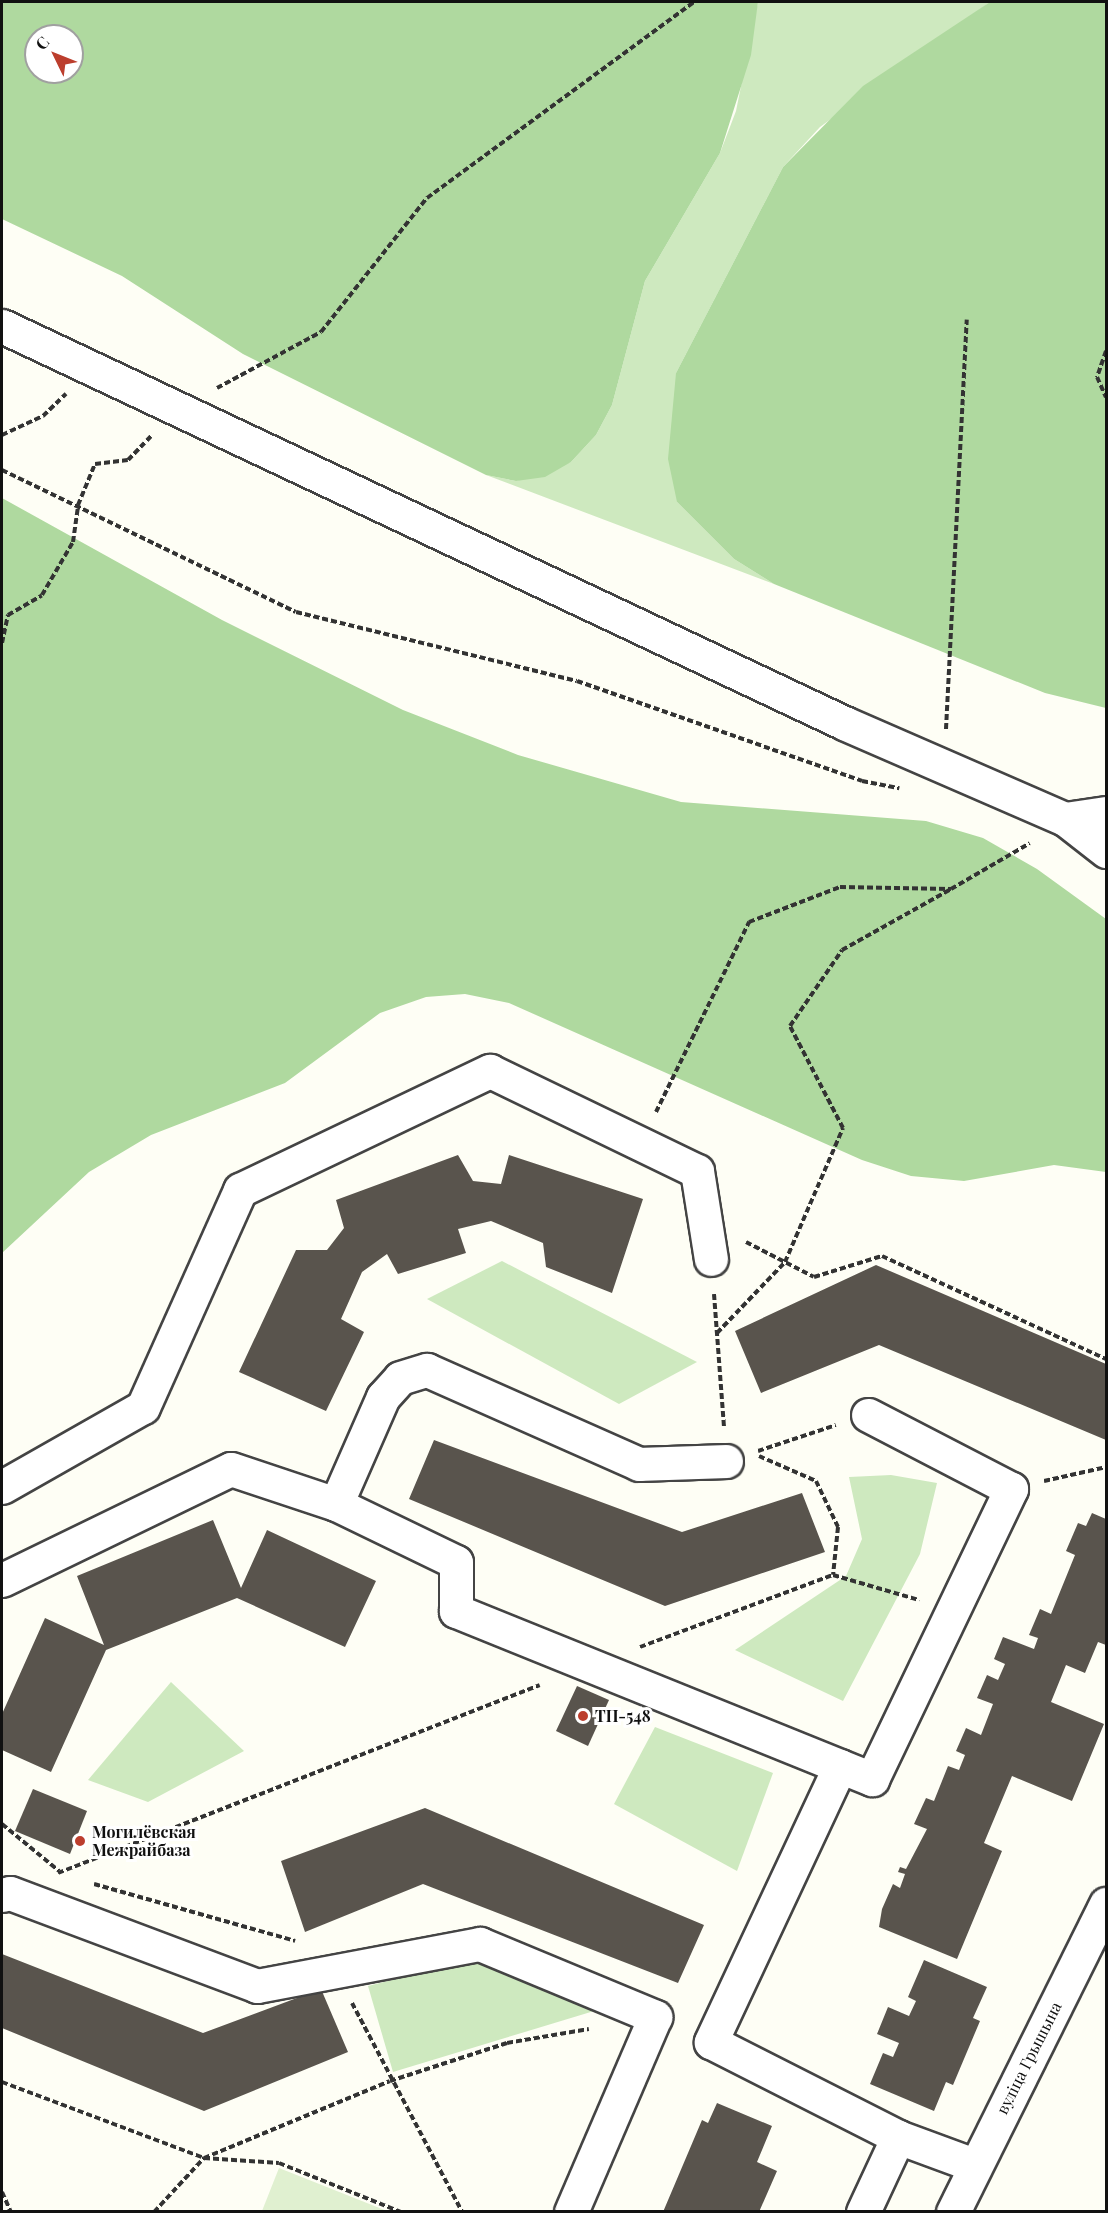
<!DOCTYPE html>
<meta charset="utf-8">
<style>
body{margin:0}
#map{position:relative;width:1108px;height:2213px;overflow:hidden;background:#fefef5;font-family:"Playfair Display",serif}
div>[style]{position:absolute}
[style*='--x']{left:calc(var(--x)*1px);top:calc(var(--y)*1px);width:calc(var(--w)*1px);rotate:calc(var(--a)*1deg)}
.green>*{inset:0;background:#cee9bf}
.forest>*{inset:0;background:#afd99f}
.pitch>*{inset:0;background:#e0f0d0}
.building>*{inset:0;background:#59544d}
.path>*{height:4px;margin-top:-2px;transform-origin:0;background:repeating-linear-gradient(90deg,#333 0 6px,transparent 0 9px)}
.roads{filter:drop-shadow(2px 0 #444) drop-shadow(-2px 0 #444) drop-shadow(0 2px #444) drop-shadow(0 -2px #444)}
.minor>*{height:33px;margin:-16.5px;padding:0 16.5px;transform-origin:16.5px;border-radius:16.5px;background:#fff}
.dots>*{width:16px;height:16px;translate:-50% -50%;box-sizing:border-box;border:3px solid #fff;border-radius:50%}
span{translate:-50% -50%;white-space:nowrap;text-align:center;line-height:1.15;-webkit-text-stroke:6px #fff;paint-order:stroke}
.poi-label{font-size:16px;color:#111;font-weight:700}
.left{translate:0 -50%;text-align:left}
.street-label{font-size:16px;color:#111}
.frame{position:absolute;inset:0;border:3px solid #111;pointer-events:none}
.north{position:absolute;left:24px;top:24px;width:60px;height:60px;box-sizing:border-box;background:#fff;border:2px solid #a0a0a0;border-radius:50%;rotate:313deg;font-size:16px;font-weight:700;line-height:24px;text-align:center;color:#111}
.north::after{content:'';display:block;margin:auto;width:21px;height:27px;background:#bc3e2d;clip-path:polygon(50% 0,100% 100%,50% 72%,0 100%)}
</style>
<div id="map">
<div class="green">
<div style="clip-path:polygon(758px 2px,990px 2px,820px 127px,783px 167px,676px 373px,677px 502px,734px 559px,774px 584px,486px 475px,516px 481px,571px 462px,596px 435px,612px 405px,645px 281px,720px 153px,736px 111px)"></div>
<div style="clip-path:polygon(502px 1261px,697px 1362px,619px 1404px,427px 1299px)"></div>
<div style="clip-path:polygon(891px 1475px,937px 1483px,920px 1554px,843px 1701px,735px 1650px,846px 1576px,862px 1539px,849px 1477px)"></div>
<div style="clip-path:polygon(171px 1682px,244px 1751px,148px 1802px,88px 1780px)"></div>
<div style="clip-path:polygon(655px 1727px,773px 1773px,737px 1871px,614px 1804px)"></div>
<div style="clip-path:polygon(482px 1957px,594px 2011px,393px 2072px,368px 1986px)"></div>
</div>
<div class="forest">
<div style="clip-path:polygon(evenodd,2px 2px,758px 2px,751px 55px,720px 153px,645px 281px,612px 405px,596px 435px,571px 462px,545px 477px,516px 481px,486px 475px,243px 354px,122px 276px,2px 219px,2px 2px,36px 36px,72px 36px,72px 72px,36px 72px,36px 36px)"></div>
<div style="clip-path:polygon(990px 2px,1106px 2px,1106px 708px,1045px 693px,774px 584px,734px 559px,677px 502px,668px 459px,676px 373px,783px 167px,863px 86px)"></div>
<div style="clip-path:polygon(2px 498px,222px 620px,403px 710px,518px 755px,681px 802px,926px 821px,983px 838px,1037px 869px,1106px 919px,1106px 1172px,1054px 1165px,964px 1181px,911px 1176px,862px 1160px,509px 1003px,465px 994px,426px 997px,380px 1013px,285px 1083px,151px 1135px,89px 1172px,2px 1253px)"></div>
</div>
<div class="pitch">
<div style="clip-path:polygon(279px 2168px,387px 2211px,262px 2211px)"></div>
</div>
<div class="building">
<div style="clip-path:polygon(458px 1155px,473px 1181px,501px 1184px,509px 1155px,643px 1199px,612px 1293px,546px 1267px,543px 1243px,491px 1221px,458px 1229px,466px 1253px,398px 1274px,387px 1254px,362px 1272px,341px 1319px,364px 1332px,326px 1411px,239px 1372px,296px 1250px,327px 1250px,344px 1228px,336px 1200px)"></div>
<div style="clip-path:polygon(876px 1265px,1106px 1364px,1106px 1440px,879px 1345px,761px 1393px,735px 1331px)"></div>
<div style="clip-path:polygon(434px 1440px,682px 1532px,802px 1493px,825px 1552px,665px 1606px,409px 1499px)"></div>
<div style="clip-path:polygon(1092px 1513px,1106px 1519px,1106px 1645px,1098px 1642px,1085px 1673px,1066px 1665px,1051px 1702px,1104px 1724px,1072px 1801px,1012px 1776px,984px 1843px,1002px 1851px,957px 1959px,879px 1927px,882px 1909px,893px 1884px,900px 1888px,905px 1874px,898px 1872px,900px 1867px,906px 1869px,927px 1829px,914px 1824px,926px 1798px,934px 1801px,948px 1766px,959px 1770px,965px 1755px,956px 1751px,966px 1728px,981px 1735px,993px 1704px,977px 1698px,987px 1675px,998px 1680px,1005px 1664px,994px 1659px,1003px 1637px,1034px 1649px,1038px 1638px,1029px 1635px,1040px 1609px,1051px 1614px,1075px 1555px,1066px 1551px,1078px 1523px,1086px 1526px)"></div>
<div style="clip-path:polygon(213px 1520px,241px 1588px,267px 1530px,376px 1581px,345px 1647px,237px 1598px,106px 1650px,51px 1772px,2px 1750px,2px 1714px,45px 1618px,104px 1645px,77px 1576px)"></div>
<div style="clip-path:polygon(577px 1686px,609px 1700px,588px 1746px,556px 1731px)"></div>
<div style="clip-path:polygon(33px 1789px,87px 1811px,70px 1854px,15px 1831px)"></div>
<div style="clip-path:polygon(425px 1808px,704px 1925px,678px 1983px,423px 1884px,305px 1932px,281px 1861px)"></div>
<div style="clip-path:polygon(2px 1954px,203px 2033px,321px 1989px,348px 2052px,204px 2111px,2px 2028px)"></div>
<div style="clip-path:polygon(924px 1960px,987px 1987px,973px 2018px,980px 2021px,953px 2085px,946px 2082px,934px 2111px,870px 2084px,883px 2053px,893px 2057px,899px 2043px,877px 2034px,888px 2007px,909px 2016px,916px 2001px,908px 1997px)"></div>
<div style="clip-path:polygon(717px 2103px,772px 2126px,757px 2162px,777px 2171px,759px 2212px,663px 2212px,702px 2120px,708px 2123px)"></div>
</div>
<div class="path">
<div style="--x:1106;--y:351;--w:28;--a:109"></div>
<div style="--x:1097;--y:377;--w:22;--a:66"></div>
<div style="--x:217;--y:388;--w:118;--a:-28.3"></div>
<div style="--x:321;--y:332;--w:171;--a:-51.7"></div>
<div style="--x:427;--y:198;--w:331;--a:-36.3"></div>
<div style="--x:2;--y:435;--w:45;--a:-24.9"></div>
<div style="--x:43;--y:416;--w:32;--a:-44"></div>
<div style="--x:2;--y:470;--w:326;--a:25.8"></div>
<div style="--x:296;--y:612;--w:289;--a:13.8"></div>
<div style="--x:577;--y:681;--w:302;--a:19.3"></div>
<div style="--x:862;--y:781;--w:38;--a:11"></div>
<div style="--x:2;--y:643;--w:29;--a:-78"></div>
<div style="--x:8;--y:615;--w:39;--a:-30"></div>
<div style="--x:42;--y:595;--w:61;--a:-59.7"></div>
<div style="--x:73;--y:542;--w:37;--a:-82"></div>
<div style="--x:78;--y:505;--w:44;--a:-67.5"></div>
<div style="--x:95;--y:464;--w:33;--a:-7"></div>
<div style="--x:128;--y:460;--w:33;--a:-46"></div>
<div style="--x:946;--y:729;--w:410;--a:-87.1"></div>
<div style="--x:656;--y:1112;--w:212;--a:-63.9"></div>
<div style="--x:749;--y:922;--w:97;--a:-21"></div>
<div style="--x:840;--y:887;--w:111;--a:1"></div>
<div style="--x:951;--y:889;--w:91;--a:-30.2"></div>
<div style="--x:746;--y:1242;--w:76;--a:27.2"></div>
<div style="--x:814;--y:1277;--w:71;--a:-17.2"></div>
<div style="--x:882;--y:1256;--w:247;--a:24.7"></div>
<div style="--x:714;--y:1294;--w:133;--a:85.7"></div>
<div style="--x:717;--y:1333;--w:98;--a:-46.2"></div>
<div style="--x:785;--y:1262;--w:146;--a:-66.6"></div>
<div style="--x:843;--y:1128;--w:115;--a:-117.5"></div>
<div style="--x:790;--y:1026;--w:92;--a:-55.6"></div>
<div style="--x:842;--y:950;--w:125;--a:-29.2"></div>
<div style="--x:758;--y:1451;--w:82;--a:-18.4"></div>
<div style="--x:759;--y:1456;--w:62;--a:23.7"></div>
<div style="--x:816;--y:1481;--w:51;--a:64.4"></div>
<div style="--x:838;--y:1527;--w:48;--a:95.9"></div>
<div style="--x:1044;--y:1481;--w:64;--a:-12.7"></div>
<div style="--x:640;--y:1647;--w:206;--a:-20.5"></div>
<div style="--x:833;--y:1575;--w:90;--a:16.2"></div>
<div style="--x:2;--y:1824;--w:74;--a:39.5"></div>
<div style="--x:58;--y:1873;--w:517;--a:-21.31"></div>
<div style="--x:94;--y:1884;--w:209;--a:15.8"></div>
<div style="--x:352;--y:2003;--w:236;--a:62.2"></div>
<div style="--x:2;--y:2082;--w:216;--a:20.6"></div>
<div style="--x:204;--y:2158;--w:75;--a:3.8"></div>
<div style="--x:279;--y:2163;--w:131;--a:21.9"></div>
<div style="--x:2;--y:2192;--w:22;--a:66"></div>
<div style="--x:154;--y:2212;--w:74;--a:-47.2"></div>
<div style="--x:204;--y:2158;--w:201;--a:-22.5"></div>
<div style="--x:390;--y:2081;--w:123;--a:-18"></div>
<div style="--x:507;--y:2043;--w:83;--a:-9.7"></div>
</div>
<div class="roads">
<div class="minor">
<div style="--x:2;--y:326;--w:931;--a:25.24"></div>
<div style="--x:844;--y:723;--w:241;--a:23.5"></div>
<div style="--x:1065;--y:819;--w:52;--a:38"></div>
<div style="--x:1065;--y:819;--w:41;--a:-8.3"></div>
<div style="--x:2;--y:1487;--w:162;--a:-29.6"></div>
<div style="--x:143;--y:1407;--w:238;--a:-65.9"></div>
<div style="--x:240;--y:1190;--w:277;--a:-25.5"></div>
<div style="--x:490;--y:1071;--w:230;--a:25.8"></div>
<div style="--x:697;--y:1171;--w:89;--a:81"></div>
<div style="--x:336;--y:1504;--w:117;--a:-66.3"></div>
<div style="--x:383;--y:1397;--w:25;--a:-48"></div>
<div style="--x:400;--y:1378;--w:28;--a:-17"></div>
<div style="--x:427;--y:1370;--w:232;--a:23.9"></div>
<div style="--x:639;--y:1464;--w:87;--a:-2"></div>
<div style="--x:2;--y:1580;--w:254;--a:-25.9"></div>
<div style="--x:231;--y:1469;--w:111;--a:18.4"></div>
<div style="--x:336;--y:1504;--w:133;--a:25.8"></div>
<div style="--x:456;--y:1562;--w:49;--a:90"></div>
<div style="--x:456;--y:1611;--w:449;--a:22"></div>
<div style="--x:872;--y:1779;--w:322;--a:-64.4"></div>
<div style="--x:1011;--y:1489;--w:161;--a:-152.6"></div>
<div style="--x:840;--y:1766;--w:305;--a:115.1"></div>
<div style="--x:711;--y:2042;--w:210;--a:26.9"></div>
<div style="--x:898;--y:2137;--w:81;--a:20.2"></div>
<div style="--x:2;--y:1895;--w:8;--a:-14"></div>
<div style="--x:10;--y:1893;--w:264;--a:20.6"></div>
<div style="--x:257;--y:1986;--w:227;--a:-10.7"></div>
<div style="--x:480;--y:1944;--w:190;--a:22.6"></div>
<div style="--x:655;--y:2017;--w:212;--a:113.3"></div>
<div style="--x:863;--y:2212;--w:83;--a:-65"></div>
<div style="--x:953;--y:2212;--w:344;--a:-63.6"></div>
</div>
</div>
<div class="dots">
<div style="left:583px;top:1716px;background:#bc3e2d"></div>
<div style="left:80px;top:1841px;background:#bc3e2d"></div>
</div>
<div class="poi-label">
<span class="left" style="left:595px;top:1716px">ТП-548</span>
<span class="left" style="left:92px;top:1841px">Могилёвская<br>Межрайбаза</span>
</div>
<div class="street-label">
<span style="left:1029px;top:2058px;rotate:-63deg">вуліца Грышына</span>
</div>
<div class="frame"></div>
<div class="north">С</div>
</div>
